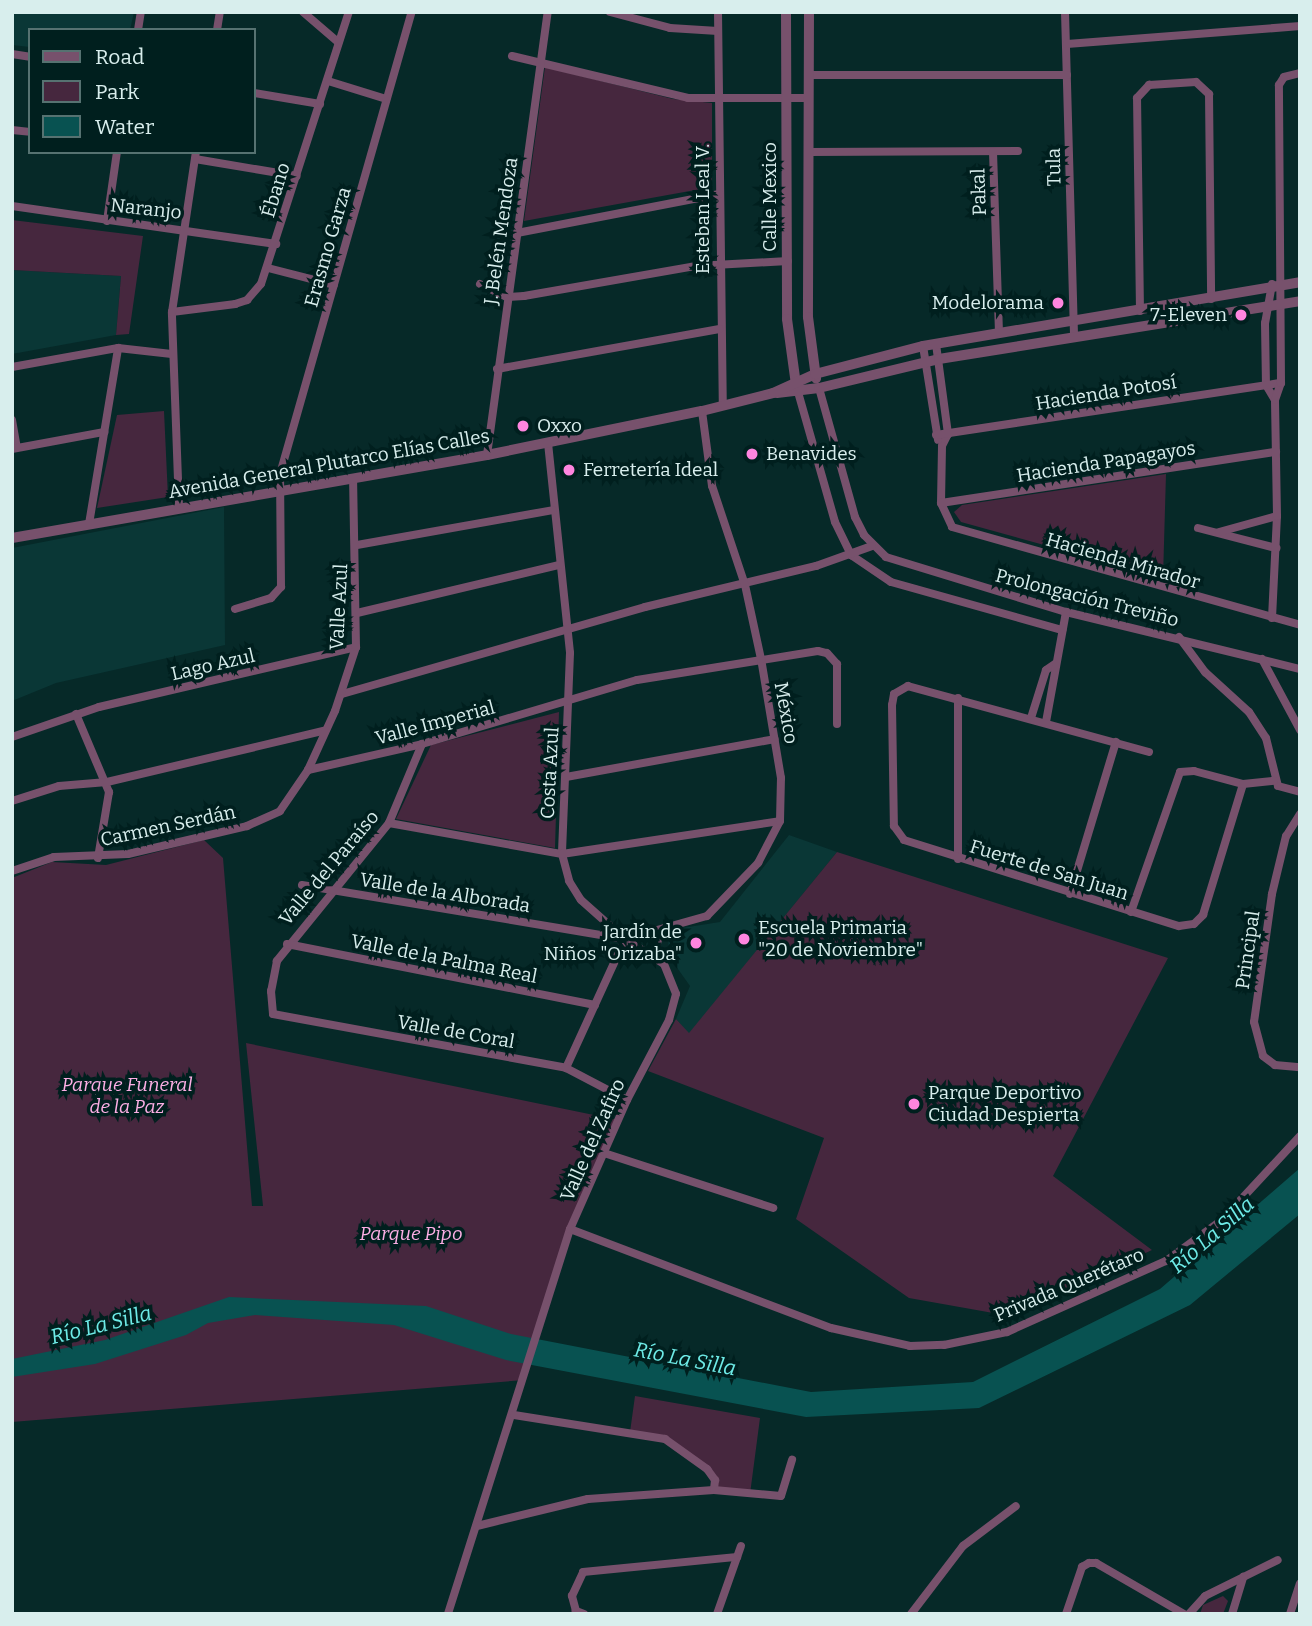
<!DOCTYPE html>
<meta charset="utf-8">
<style>
body{margin:0}
#map{position:relative;width:1312px;height:1626px;overflow:hidden;background:#062928;font-family:Bitter,serif}
div>[style]{position:absolute}
[style*='--x']{left:calc(var(--x)*1px);top:calc(var(--y)*1px);width:calc(var(--w)*1px);rotate:calc(var(--a)*1deg)}
.built>*{inset:0;background:#0a3736}
.green>*{inset:0;background:#46273e}
.water>*{inset:0;background:#085251}
.minor>*{height:8px;margin:-4px;padding:0 4px;transform-origin:4px;border-radius:4px;background:#77516c}
.tertiary>*{height:10px;margin:-5px;padding:0 5px;transform-origin:5px;border-radius:5px;background:#77516c}
.dots>*{width:19px;height:19px;translate:-50% -50%;box-sizing:border-box;border:4px solid #001f1e;border-radius:50%}
span{translate:-50% -50%;white-space:nowrap;text-align:center;line-height:1.15;-webkit-text-stroke:7px #001f1e;paint-order:stroke}
.street-label{font-size:19px;color:#d8eeed}
.poi-label{font-size:19px;color:#d8eeed}
.right{translate:-100% -50%;text-align:right}
.left{translate:0 -50%;text-align:left}
.park-label{font-size:19px;color:#fcafe5;font-style:italic}
.water-label{font-size:21px;color:#6eece8;font-style:italic}
.frame{position:absolute;inset:0;border:14px solid #d8eeed;pointer-events:none}
.legend{position:absolute;left:28px;top:28px;width:228px;height:126px;box-sizing:border-box;background:#001f1e;border:2px solid #567271;margin:0;padding:9px 12px;list-style:none;font-size:21px;color:#d8eeed}
.legend li{display:flex;align-items:center;gap:14px;height:35px}
.legend b{width:35px;border:2px solid #567271}
</style>
<div id="map">
<div class="built">
<div style="clip-path:polygon(12px 12px,134px 12px,130px 30px,30px 30px,30px 47px,12px 45px)"></div>
<div style="clip-path:polygon(12px 270px,121px 276px,116px 335px,12px 354px)"></div>
<div style="clip-path:polygon(224px 507px,225px 645px,56px 683px,12px 701px,12px 548px)"></div>
<div style="clip-path:polygon(789px 835px,837px 852px,689px 1034px,676px 1019px,690px 986px,668px 955px,669px 930px,720px 922px)"></div>
</div>
<div class="green">
<div style="clip-path:polygon(545px 67px,673px 99px,712px 103px,712px 187px,524px 221px)"></div>
<div style="clip-path:polygon(12px 220px,143px 236px,129px 334px,116px 335px,121px 276px,12px 270px)"></div>
<div style="clip-path:polygon(164px 411px,168px 497px,97px 508px,117px 415px)"></div>
<div style="clip-path:polygon(1166px 474px,1163px 578px,961px 522px,954px 512px,962px 505px)"></div>
<div style="clip-path:polygon(559px 712px,555px 848px,396px 819px,431px 745px)"></div>
<div style="clip-path:polygon(204px 840px,223px 858px,252px 1206px,263px 1206px,246px 1043px,618px 1120px,566px 1243px,524px 1380px,12px 1422px,12px 878px,52px 862px,106px 865px)"></div>
<div style="clip-path:polygon(837px 852px,1168px 958px,1053px 1176px,1152px 1250px,1010px 1316px,909px 1298px,796px 1219px,824px 1138px,648px 1071px,676px 1019px,689px 1033px)"></div>
<div style="clip-path:polygon(635px 1396px,760px 1418px,750px 1494px,714px 1490px,715px 1480px,678px 1445px,630px 1432px)"></div>
<div style="clip-path:polygon(1223px 1596px,1228px 1601px,1223px 1614px,1200px 1614px,1203px 1605px)"></div>
</div>
<div class="water">
<div style="clip-path:polygon(1300px 1168px,1300px 1214px,1190px 1305px,979px 1408px,806px 1417px,506px 1360px,394px 1325px,255px 1315px,208px 1323px,186px 1335px,95px 1364px,12px 1377px,12px 1359px,105px 1340px,229px 1297px,426px 1306px,511px 1334px,811px 1392px,973px 1382px,1160px 1289px)"></div>
</div>
<div class="minor">
<div style="--x:303;--y:12;--w:46;--a:40.6"></div>
<div style="--x:610;--y:12;--w:62;--a:14.9"></div>
<div style="--x:670;--y:28;--w:48;--a:3.6"></div>
<div style="--x:718;--y:12;--w:394;--a:89.3"></div>
<div style="--x:1065;--y:12;--w:326;--a:88.4"></div>
<div style="--x:138;--y:30;--w:18;--a:-81"></div>
<div style="--x:217;--y:30;--w:18;--a:-81"></div>
<div style="--x:1067;--y:44;--w:234;--a:-4.4"></div>
<div style="--x:12;--y:54;--w:18;--a:9"></div>
<div style="--x:512;--y:56;--w:181;--a:13.4"></div>
<div style="--x:688;--y:98;--w:121;--a:0"></div>
<div style="--x:809;--y:75;--w:258;--a:0"></div>
<div style="--x:328;--y:81;--w:61;--a:17.2"></div>
<div style="--x:254;--y:93;--w:67;--a:9.5"></div>
<div style="--x:12;--y:130;--w:18;--a:6"></div>
<div style="--x:808;--y:152;--w:210;--a:-0.3"></div>
<div style="--x:993;--y:152;--w:180;--a:88.1"></div>
<div style="--x:195;--y:159;--w:103;--a:9.5"></div>
<div style="--x:12;--y:206;--w:267;--a:8.2"></div>
<div style="--x:107;--y:221;--w:70;--a:-81.8"></div>
<div style="--x:517;--y:233;--w:206;--a:-10.9"></div>
<div style="--x:268;--y:268;--w:68;--a:14.4"></div>
<div style="--x:480;--y:284;--w:30;--a:26"></div>
<div style="--x:507;--y:297;--w:17;--a:-3"></div>
<div style="--x:524;--y:296;--w:175;--a:-9.9"></div>
<div style="--x:696;--y:266;--w:92;--a:-3.1"></div>
<div style="--x:1272;--y:284;--w:40;--a:100"></div>
<div style="--x:1265;--y:323;--w:62;--a:89.1"></div>
<div style="--x:1266;--y:385;--w:17;--a:59"></div>
<div style="--x:1140;--y:311;--w:213;--a:-90.8"></div>
<div style="--x:1137;--y:98;--w:18;--a:-47"></div>
<div style="--x:1149;--y:85;--w:47;--a:-3.7"></div>
<div style="--x:1196;--y:82;--w:18;--a:43"></div>
<div style="--x:1209;--y:94;--w:205;--a:89.4"></div>
<div style="--x:172;--y:312;--w:64;--a:-7.2"></div>
<div style="--x:235;--y:304;--w:13;--a:-18"></div>
<div style="--x:247;--y:300;--w:21;--a:-49"></div>
<div style="--x:261;--y:284;--w:286;--a:-72.1"></div>
<div style="--x:936;--y:344;--w:91;--a:82.4"></div>
<div style="--x:948;--y:434;--w:13;--a:117"></div>
<div style="--x:942;--y:446;--w:57;--a:91"></div>
<div style="--x:941;--y:503;--w:26;--a:65"></div>
<div style="--x:952;--y:527;--w:362;--a:15.7"></div>
<div style="--x:923;--y:346;--w:95;--a:80.9"></div>
<div style="--x:12;--y:367;--w:108;--a:-10.2"></div>
<div style="--x:118;--y:348;--w:54;--a:6.3"></div>
<div style="--x:497;--y:369;--w:226;--a:-10.2"></div>
<div style="--x:819;--y:388;--w:134;--a:74.4"></div>
<div style="--x:855;--y:517;--w:20;--a:63"></div>
<div style="--x:864;--y:535;--w:31;--a:45"></div>
<div style="--x:886;--y:557;--w:188;--a:17"></div>
<div style="--x:1066;--y:612;--w:241;--a:13.7"></div>
<div style="--x:798;--y:392;--w:135;--a:74.1"></div>
<div style="--x:835;--y:522;--w:37;--a:64"></div>
<div style="--x:851;--y:555;--w:48;--a:34"></div>
<div style="--x:891;--y:582;--w:178;--a:15.7"></div>
<div style="--x:12;--y:420;--w:28;--a:80"></div>
<div style="--x:936;--y:435;--w:349;--a:-8.6"></div>
<div style="--x:548;--y:443;--w:211;--a:84"></div>
<div style="--x:570;--y:653;--w:201;--a:92.3"></div>
<div style="--x:562;--y:854;--w:28;--a:75"></div>
<div style="--x:569;--y:881;--w:22;--a:58"></div>
<div style="--x:581;--y:900;--w:59;--a:41.6"></div>
<div style="--x:625;--y:939;--w:142;--a:114.6"></div>
<div style="--x:12;--y:449;--w:94;--a:-10.5"></div>
<div style="--x:487;--y:455;--w:447;--a:-82.2"></div>
<div style="--x:941;--y:503;--w:339;--a:-8.7"></div>
<div style="--x:179;--y:507;--w:195;--a:-92.1"></div>
<div style="--x:172;--y:312;--w:162;--a:-81.5"></div>
<div style="--x:89;--y:524;--w:178;--a:-80.6"></div>
<div style="--x:1198;--y:528;--w:81;--a:14.4"></div>
<div style="--x:1219;--y:532;--w:60;--a:-15.4"></div>
<div style="--x:357;--y:545;--w:199;--a:-10.1"></div>
<div style="--x:235;--y:609;--w:38;--a:-17"></div>
<div style="--x:271;--y:598;--w:15;--a:-48"></div>
<div style="--x:281;--y:587;--w:113;--a:-90.5"></div>
<div style="--x:280;--y:474;--w:480;--a:-74.1"></div>
<div style="--x:357;--y:613;--w:208;--a:-13.4"></div>
<div style="--x:1272;--y:618;--w:102;--a:-87.2"></div>
<div style="--x:1277;--y:516;--w:116;--a:-91"></div>
<div style="--x:1275;--y:400;--w:18;--a:-71"></div>
<div style="--x:1281;--y:383;--w:298;--a:-90.4"></div>
<div style="--x:1279;--y:85;--w:9;--a:-58"></div>
<div style="--x:1284;--y:77;--w:16;--a:-14"></div>
<div style="--x:1179;--y:637;--w:44;--a:53.4"></div>
<div style="--x:1205;--y:672;--w:59;--a:42.3"></div>
<div style="--x:1249;--y:712;--w:31;--a:57"></div>
<div style="--x:1266;--y:738;--w:49;--a:76"></div>
<div style="--x:1278;--y:786;--w:23;--a:15"></div>
<div style="--x:1262;--y:659;--w:81;--a:61.8"></div>
<div style="--x:342;--y:694;--w:315;--a:-16"></div>
<div style="--x:645;--y:607;--w:176;--a:-13.5"></div>
<div style="--x:816;--y:566;--w:59;--a:-19.7"></div>
<div style="--x:958;--y:698;--w:161;--a:90"></div>
<div style="--x:76;--y:714;--w:85;--a:67.1"></div>
<div style="--x:109;--y:792;--w:67;--a:99.5"></div>
<div style="--x:1031;--y:718;--w:50;--a:-72.6"></div>
<div style="--x:1046;--y:670;--w:11;--a:-34"></div>
<div style="--x:1046;--y:722;--w:112;--a:-79.7"></div>
<div style="--x:12;--y:737;--w:92;--a:-19"></div>
<div style="--x:99;--y:707;--w:264;--a:-13.1"></div>
<div style="--x:422;--y:744;--w:86;--a:112.7"></div>
<div style="--x:389;--y:823;--w:178;--a:129.1"></div>
<div style="--x:277;--y:961;--w:31;--a:101"></div>
<div style="--x:271;--y:991;--w:23;--a:85"></div>
<div style="--x:273;--y:1014;--w:298;--a:10.4"></div>
<div style="--x:566;--y:1068;--w:69;--a:27.7"></div>
<div style="--x:1149;--y:752;--w:250;--a:-164.7"></div>
<div style="--x:908;--y:686;--w:16;--a:150"></div>
<div style="--x:894;--y:694;--w:11;--a:100"></div>
<div style="--x:892;--y:705;--w:121;--a:89.1"></div>
<div style="--x:894;--y:826;--w:17;--a:54"></div>
<div style="--x:904;--y:840;--w:288;--a:17.4"></div>
<div style="--x:1179;--y:926;--w:15;--a:-8"></div>
<div style="--x:1194;--y:924;--w:13;--a:-45"></div>
<div style="--x:1203;--y:915;--w:137;--a:-73"></div>
<div style="--x:308;--y:770;--w:117;--a:-12.8"></div>
<div style="--x:422;--y:744;--w:224;--a:-16.6"></div>
<div style="--x:637;--y:680;--w:183;--a:-9.1"></div>
<div style="--x:818;--y:651;--w:9;--a:13"></div>
<div style="--x:827;--y:653;--w:15;--a:48"></div>
<div style="--x:837;--y:664;--w:60;--a:90"></div>
<div style="--x:566;--y:777;--w:212;--a:-10.3"></div>
<div style="--x:12;--y:801;--w:49;--a:-17.7"></div>
<div style="--x:59;--y:786;--w:48;--a:-4.8"></div>
<div style="--x:107;--y:782;--w:222;--a:-13.3"></div>
<div style="--x:1300;--y:814;--w:26;--a:122"></div>
<div style="--x:1286;--y:836;--w:60;--a:103.6"></div>
<div style="--x:1272;--y:894;--w:129;--a:98"></div>
<div style="--x:1254;--y:1022;--w:35;--a:75"></div>
<div style="--x:1263;--y:1056;--w:15;--a:37"></div>
<div style="--x:1275;--y:1065;--w:25;--a:5"></div>
<div style="--x:389;--y:823;--w:176;--a:10.2"></div>
<div style="--x:562;--y:854;--w:220;--a:-8.6"></div>
<div style="--x:12;--y:871;--w:44;--a:-18.4"></div>
<div style="--x:54;--y:857;--w:74;--a:-2.3"></div>
<div style="--x:128;--y:854;--w:122;--a:-13.2"></div>
<div style="--x:247;--y:826;--w:36;--a:-24"></div>
<div style="--x:280;--y:811;--w:50;--a:-55.7"></div>
<div style="--x:308;--y:770;--w:65;--a:-65.4"></div>
<div style="--x:335;--y:711;--w:67;--a:-71.8"></div>
<div style="--x:356;--y:647;--w:169;--a:-91"></div>
<div style="--x:302;--y:885;--w:327;--a:9.5"></div>
<div style="--x:625;--y:939;--w:46;--a:32.7"></div>
<div style="--x:664;--y:964;--w:32;--a:68"></div>
<div style="--x:676;--y:994;--w:27;--a:105"></div>
<div style="--x:669;--y:1020;--w:90;--a:117.7"></div>
<div style="--x:627;--y:1100;--w:141;--a:113.8"></div>
<div style="--x:570;--y:1229;--w:404;--a:107.6"></div>
<div style="--x:1070;--y:894;--w:159;--a:-73.2"></div>
<div style="--x:1131;--y:912;--w:148;--a:-70.7"></div>
<div style="--x:1180;--y:772;--w:14;--a:-4"></div>
<div style="--x:1194;--y:771;--w:51;--a:14.9"></div>
<div style="--x:1243;--y:784;--w:31;--a:-6"></div>
<div style="--x:625;--y:939;--w:85;--a:-15.7"></div>
<div style="--x:707;--y:916;--w:74;--a:-46.1"></div>
<div style="--x:758;--y:863;--w:47;--a:-62.4"></div>
<div style="--x:780;--y:821;--w:43;--a:-88.7"></div>
<div style="--x:781;--y:778;--w:121;--a:-99.5"></div>
<div style="--x:761;--y:659;--w:76;--a:-102.2"></div>
<div style="--x:745;--y:585;--w:104;--a:-108.4"></div>
<div style="--x:712;--y:486;--w:76;--a:-97.6"></div>
<div style="--x:287;--y:944;--w:314;--a:11.2"></div>
<div style="--x:654;--y:954;--w:25;--a:-74"></div>
<div style="--x:604;--y:1153;--w:178;--a:18"></div>
<div style="--x:570;--y:1229;--w:279;--a:20.8"></div>
<div style="--x:831;--y:1328;--w:81;--a:12.8"></div>
<div style="--x:910;--y:1346;--w:34;--a:-2"></div>
<div style="--x:944;--y:1345;--w:64;--a:-11.7"></div>
<div style="--x:1007;--y:1332;--w:174;--a:-24.1"></div>
<div style="--x:1166;--y:1261;--w:69;--a:-36.2"></div>
<div style="--x:1222;--y:1220;--w:115;--a:-47.1"></div>
<div style="--x:514;--y:1415;--w:153;--a:9"></div>
<div style="--x:665;--y:1439;--w:52;--a:35.5"></div>
<div style="--x:707;--y:1469;--w:14;--a:54"></div>
<div style="--x:715;--y:1480;--w:10;--a:96"></div>
<div style="--x:477;--y:1526;--w:114;--a:-13.7"></div>
<div style="--x:588;--y:1499;--w:126;--a:-4.1"></div>
<div style="--x:714;--y:1490;--w:67;--a:5.1"></div>
<div style="--x:781;--y:1496;--w:38;--a:-73"></div>
<div style="--x:584;--y:1614;--w:9;--a:-159"></div>
<div style="--x:576;--y:1611;--w:16;--a:-105"></div>
<div style="--x:572;--y:1596;--w:26;--a:-65"></div>
<div style="--x:583;--y:1572;--w:155;--a:-5.6"></div>
<div style="--x:717;--y:1614;--w:72;--a:-70.6"></div>
<div style="--x:911;--y:1614;--w:86;--a:-52.6"></div>
<div style="--x:963;--y:1546;--w:66;--a:-37"></div>
<div style="--x:1066;--y:1614;--w:50;--a:-71.2"></div>
<div style="--x:1082;--y:1567;--w:8;--a:-30"></div>
<div style="--x:1089;--y:1563;--w:7;--a:0"></div>
<div style="--x:1096;--y:1563;--w:102;--a:30.1"></div>
<div style="--x:1189;--y:1614;--w:24;--a:-48"></div>
<div style="--x:1205;--y:1596;--w:81;--a:-26.3"></div>
<div style="--x:1232;--y:1614;--w:39;--a:-73"></div>
<div style="--x:1290;--y:1614;--w:32;--a:-72"></div>
</div>
<div class="tertiary">
<div style="--x:786;--y:12;--w:307;--a:89.8"></div>
<div style="--x:787;--y:319;--w:67;--a:82.2"></div>
<div style="--x:809;--y:12;--w:305;--a:90.2"></div>
<div style="--x:808;--y:317;--w:62;--a:82.5"></div>
<div style="--x:777;--y:393;--w:42;--a:-6.8"></div>
<div style="--x:819;--y:388;--w:123;--a:-13.6"></div>
<div style="--x:939;--y:359;--w:366;--a:-9.1"></div>
<div style="--x:12;--y:538;--w:482;--a:-9.9"></div>
<div style="--x:487;--y:455;--w:219;--a:-11.6"></div>
<div style="--x:702;--y:411;--w:73;--a:-14.2"></div>
<div style="--x:773;--y:393;--w:46;--a:-24.3"></div>
<div style="--x:815;--y:374;--w:112;--a:-14.5"></div>
<div style="--x:923;--y:346;--w:382;--a:-9.6"></div>
</div>
<div class="dots">
<div style="left:1058px;top:303px;background:#ff85df"></div>
<div style="left:1241px;top:315px;background:#ff85df"></div>
<div style="left:523px;top:426px;background:#ff85df"></div>
<div style="left:752px;top:454px;background:#ff85df"></div>
<div style="left:569px;top:470px;background:#ff85df"></div>
<div style="left:744px;top:939px;background:#ff85df"></div>
<div style="left:696px;top:943px;background:#ff85df"></div>
<div style="left:914px;top:1104px;background:#ff85df"></div>
</div>
<div class="street-label">
<span style="left:1054px;top:167px;rotate:-91deg">Tula</span>
<span style="left:276px;top:190px;rotate:-73deg">Ébano</span>
<span style="left:979px;top:192px;rotate:-92deg">Pakal</span>
<span style="left:770px;top:197px;rotate:-90deg">Calle Mexico</span>
<span style="left:146px;top:209px;rotate:6deg">Naranjo</span>
<span style="left:703px;top:209px;rotate:-90deg">Esteban Leal V.</span>
<span style="left:501px;top:231px;rotate:-82deg">J. Belén Mendoza</span>
<span style="left:328px;top:247px;rotate:-74deg">Erasmo Garza</span>
<span style="left:1106px;top:393px;rotate:-9deg">Hacienda Potosí</span>
<span style="left:1106px;top:462px;rotate:-9deg">Hacienda Papagayos</span>
<span style="left:329px;top:464px;rotate:-10deg">Avenida General Plutarco Elías Calles</span>
<span style="left:1123px;top:561px;rotate:16deg">Hacienda Mirador</span>
<span style="left:1087px;top:598px;rotate:14deg">Prolongación Treviño</span>
<span style="left:339px;top:607px;rotate:-87deg">Valle Azul</span>
<span style="left:213px;top:665px;rotate:-13deg">Lago Azul</span>
<span style="left:786px;top:713px;rotate:80deg">México</span>
<span style="left:435px;top:723px;rotate:-15deg">Valle Imperial</span>
<span style="left:550px;top:773px;rotate:-87deg">Costa Azul</span>
<span style="left:168px;top:826px;rotate:-12deg">Carmen Serdán</span>
<span style="left:329px;top:868px;rotate:-50deg">Valle del Paraíso</span>
<span style="left:1049px;top:870px;rotate:17deg">Fuerte de San Juan</span>
<span style="left:445px;top:893px;rotate:9deg">Valle de la Alborada</span>
<span style="left:1248px;top:950px;rotate:-82deg">Principal</span>
<span style="left:444px;top:959px;rotate:11deg">Valle de la Palma Real</span>
<span style="left:456px;top:1032px;rotate:10deg">Valle de Coral</span>
<span style="left:593px;top:1140px;rotate:-66deg">Valle del Zafiro</span>
<span style="left:1069px;top:1285px;rotate:-23deg">Privada Querétaro</span>
</div>
<div class="poi-label">
<span class="right" style="left:1044px;top:303px">Modelorama</span>
<span class="right" style="left:1227px;top:315px">7-Eleven</span>
<span class="left" style="left:537px;top:426px">Oxxo</span>
<span class="left" style="left:766px;top:454px">Benavides</span>
<span class="left" style="left:583px;top:470px">Ferretería Ideal</span>
<span class="left" style="left:758px;top:939px">Escuela Primaria<br>"20 de Noviembre"</span>
<span class="right" style="left:682px;top:943px">Jardín de<br>Niños "Orizaba"</span>
<span class="left" style="left:928px;top:1104px">Parque Deportivo<br>Ciudad Despierta</span>
</div>
<div class="park-label">
<span style="left:127px;top:1096px">Parque Funeral<br>de la Paz</span>
<span style="left:411px;top:1234px">Parque Pipo</span>
</div>
<div class="water-label">
<span style="left:1212px;top:1235px;rotate:-41deg">Río La Silla</span>
<span style="left:101px;top:1325px;rotate:-14deg">Río La Silla</span>
<span style="left:685px;top:1359px;rotate:11deg">Río La Silla</span>
</div>
<div class="frame"></div>
<ul class="legend">
<li><b style="height:9px;background:#77516c"></b>Road</li>
<li><b style="height:19px;background:#46273e"></b>Park</li>
<li><b style="height:19px;background:#085251"></b>Water</li>
</ul>
</div>
